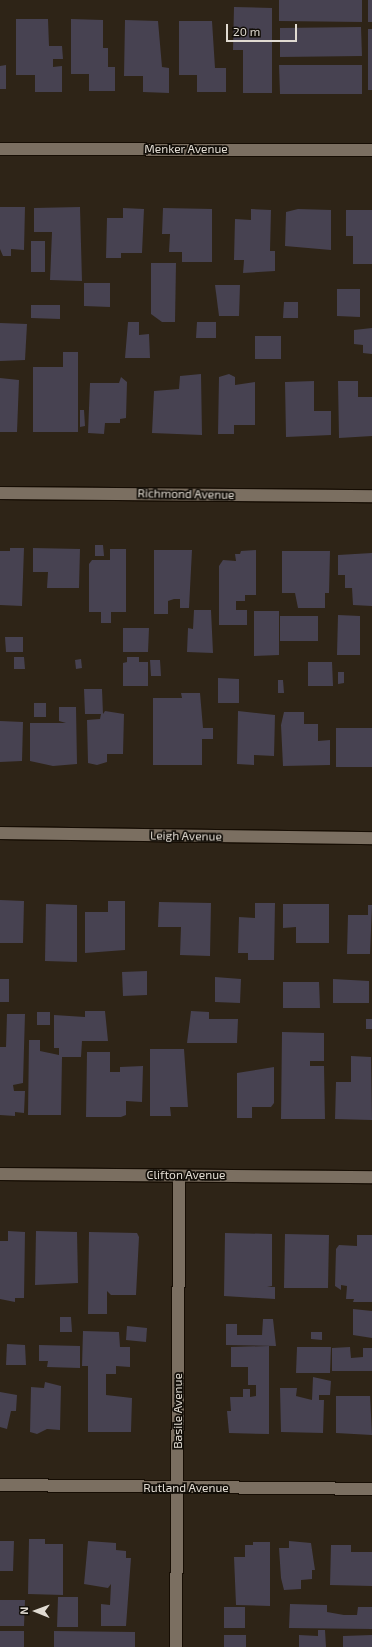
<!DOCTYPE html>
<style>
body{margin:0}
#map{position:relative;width:372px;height:1647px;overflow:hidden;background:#2e2417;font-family:"Exo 2",sans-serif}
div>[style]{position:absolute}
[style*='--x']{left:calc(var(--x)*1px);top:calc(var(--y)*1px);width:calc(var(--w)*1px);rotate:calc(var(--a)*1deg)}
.building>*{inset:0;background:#474251}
.roads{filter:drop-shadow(1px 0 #160d03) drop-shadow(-1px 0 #160d03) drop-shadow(0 1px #160d03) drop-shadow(0 -1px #160d03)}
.street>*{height:12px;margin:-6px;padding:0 6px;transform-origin:6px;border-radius:6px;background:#7b6f61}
span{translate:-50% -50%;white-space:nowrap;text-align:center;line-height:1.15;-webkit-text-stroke:3.5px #120e08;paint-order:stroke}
.street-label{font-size:12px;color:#e1dbd2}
.north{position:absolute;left:16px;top:1591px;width:40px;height:40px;-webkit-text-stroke:3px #120e08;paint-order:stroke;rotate:271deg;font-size:11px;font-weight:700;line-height:16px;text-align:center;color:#e1dbd2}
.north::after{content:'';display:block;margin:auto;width:14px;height:18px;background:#e1dbd2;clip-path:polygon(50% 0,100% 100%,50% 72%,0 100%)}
.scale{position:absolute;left:226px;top:24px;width:71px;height:18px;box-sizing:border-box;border:2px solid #e1dbd2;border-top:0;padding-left:5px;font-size:12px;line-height:14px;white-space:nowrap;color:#e1dbd2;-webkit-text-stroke:3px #120e08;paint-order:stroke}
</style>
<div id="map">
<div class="building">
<div style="clip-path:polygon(279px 0,362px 0,362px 22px,279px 21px)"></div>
<div style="clip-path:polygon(368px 0,372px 0,372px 22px,368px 22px)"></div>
<div style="clip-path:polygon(234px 7px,272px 8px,272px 93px,243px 93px,243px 50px,233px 50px)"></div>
<div style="clip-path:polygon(16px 19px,48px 19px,49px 46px,62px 46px,63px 59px,53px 59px,53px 67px,62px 66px,62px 92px,35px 92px,35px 75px,16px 75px)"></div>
<div style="clip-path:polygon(71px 19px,103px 20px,103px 48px,108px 48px,108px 67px,115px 67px,115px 91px,89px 91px,89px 74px,71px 74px)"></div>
<div style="clip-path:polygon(125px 20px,158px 21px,162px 67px,169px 68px,169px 93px,143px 92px,143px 76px,124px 76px)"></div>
<div style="clip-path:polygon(179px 21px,212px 21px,215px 68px,226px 68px,226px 92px,197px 92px,197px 75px,179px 75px)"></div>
<div style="clip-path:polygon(361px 27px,362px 56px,280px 57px,280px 28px)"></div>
<div style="clip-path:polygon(368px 29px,372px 29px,372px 90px,368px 90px)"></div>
<div style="clip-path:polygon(6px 65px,6px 89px,0 89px,0 66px)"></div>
<div style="clip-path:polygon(279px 65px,362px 65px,362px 94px,280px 94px)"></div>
<div style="clip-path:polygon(0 207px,25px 207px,24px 250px,11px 249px,11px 256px,3px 256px,0 249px)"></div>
<div style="clip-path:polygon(80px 207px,82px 281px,50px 280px,52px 232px,34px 232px,34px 208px)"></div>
<div style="clip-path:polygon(123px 208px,144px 209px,142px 253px,121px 253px,121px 258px,106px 258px,107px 218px,123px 218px)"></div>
<div style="clip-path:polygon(163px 208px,212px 209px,212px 262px,182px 262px,182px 252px,169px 252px,170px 234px,162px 234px)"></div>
<div style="clip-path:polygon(251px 209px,271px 210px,270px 251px,275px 251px,275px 271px,243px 273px,244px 260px,234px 260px,235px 219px,251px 220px)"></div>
<div style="clip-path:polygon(298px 209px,331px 210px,331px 250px,285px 246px,286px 212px)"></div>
<div style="clip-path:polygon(346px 210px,372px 210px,372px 264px,353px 264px,353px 236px,346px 236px)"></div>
<div style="clip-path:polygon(31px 241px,45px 241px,45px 272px,31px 272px)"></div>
<div style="clip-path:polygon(151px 263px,176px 263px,175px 322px,162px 322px,151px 314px)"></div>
<div style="clip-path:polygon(84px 283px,110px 283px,110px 307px,84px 306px)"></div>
<div style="clip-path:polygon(215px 285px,240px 285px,239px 316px,219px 316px)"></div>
<div style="clip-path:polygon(337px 289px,360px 289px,360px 317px,337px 316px)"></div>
<div style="clip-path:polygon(284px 302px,298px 302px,298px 318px,283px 318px)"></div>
<div style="clip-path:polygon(31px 305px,60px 305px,60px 319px,31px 318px)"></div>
<div style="clip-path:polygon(128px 322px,139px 322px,139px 335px,149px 334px,150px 358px,125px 358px)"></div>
<div style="clip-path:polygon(197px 322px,216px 322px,216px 338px,196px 338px)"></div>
<div style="clip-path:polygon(0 323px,27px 324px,25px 360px,0 361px)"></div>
<div style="clip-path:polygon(372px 328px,372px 354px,363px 353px,363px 345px,354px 344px,354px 330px)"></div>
<div style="clip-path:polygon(255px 336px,281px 336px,281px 359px,255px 359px)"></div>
<div style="clip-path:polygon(63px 352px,78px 352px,78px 432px,33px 432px,33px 367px,63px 367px)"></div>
<div style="clip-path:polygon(201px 374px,202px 435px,152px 433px,154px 391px,179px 389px,180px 376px)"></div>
<div style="clip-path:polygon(229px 374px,235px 377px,235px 385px,255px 382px,255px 425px,234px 425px,234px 434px,218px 434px,219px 377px)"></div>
<div style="clip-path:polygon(121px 377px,127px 382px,126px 418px,120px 419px,120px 423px,105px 423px,104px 434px,88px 433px,90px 383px,119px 383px)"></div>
<div style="clip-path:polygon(0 378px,19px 380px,17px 432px,0 432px)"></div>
<div style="clip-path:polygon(314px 381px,314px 411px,331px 411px,331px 435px,286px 437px,285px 382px)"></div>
<div style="clip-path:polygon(338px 381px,358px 381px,358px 397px,372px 397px,372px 436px,339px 438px)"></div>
<div style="clip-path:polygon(80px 410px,84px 410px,85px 426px,80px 427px)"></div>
<div style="clip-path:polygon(95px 545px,103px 545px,104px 556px,95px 556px)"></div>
<div style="clip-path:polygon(10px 548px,24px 548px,22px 606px,0 605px,0 551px,10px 551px)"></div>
<div style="clip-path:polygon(33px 548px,80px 549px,79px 588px,47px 588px,48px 572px,33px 572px)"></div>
<div style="clip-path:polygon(110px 549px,126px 549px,126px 612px,111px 612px,111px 623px,101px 623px,101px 612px,89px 612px,89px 564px,92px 560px,110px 560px)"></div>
<div style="clip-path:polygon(154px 550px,192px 550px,189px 608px,180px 608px,180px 599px,174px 599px,168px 601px,168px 614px,154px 614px)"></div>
<div style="clip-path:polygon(256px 550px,256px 595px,245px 595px,245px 601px,236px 601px,236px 610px,247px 610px,247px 625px,219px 625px,219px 566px,223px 560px,236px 561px,235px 554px,240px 554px,241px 551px)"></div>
<div style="clip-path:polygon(282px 551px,330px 551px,329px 593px,325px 593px,325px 608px,298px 608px,295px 593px,282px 593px)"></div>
<div style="clip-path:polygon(372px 553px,372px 606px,353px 605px,352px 588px,345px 588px,345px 575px,338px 575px,338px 555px)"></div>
<div style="clip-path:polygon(194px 610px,211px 610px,213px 653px,187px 652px,188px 628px,193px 629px)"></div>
<div style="clip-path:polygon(254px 611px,279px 611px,279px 655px,254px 656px)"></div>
<div style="clip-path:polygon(338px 615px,360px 616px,360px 655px,337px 655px)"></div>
<div style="clip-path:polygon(280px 616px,318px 616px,318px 641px,280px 641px)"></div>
<div style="clip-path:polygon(123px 628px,149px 628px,148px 652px,123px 652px)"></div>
<div style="clip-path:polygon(5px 637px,23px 637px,23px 652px,6px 652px)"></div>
<div style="clip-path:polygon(14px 657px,24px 657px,25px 669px,14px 669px)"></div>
<div style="clip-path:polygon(127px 657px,139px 657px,139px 662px,148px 662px,148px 686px,123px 686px,123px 663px,127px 662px)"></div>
<div style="clip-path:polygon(81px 659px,82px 668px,76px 669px,75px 660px)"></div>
<div style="clip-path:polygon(150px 660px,160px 660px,161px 676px,151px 676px)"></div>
<div style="clip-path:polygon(308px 662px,332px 662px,333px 686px,308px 686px)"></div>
<div style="clip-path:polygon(338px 672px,344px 672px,344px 683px,338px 684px)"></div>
<div style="clip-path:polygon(218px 678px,239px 679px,239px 703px,218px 703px)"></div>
<div style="clip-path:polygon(278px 680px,283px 680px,284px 693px,278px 693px)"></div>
<div style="clip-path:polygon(84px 689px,102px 689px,103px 714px,105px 711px,124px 714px,123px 754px,107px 754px,107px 762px,97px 765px,88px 763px,87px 720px,100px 719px,101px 714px,85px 714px)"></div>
<div style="clip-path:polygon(181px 693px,200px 693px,203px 728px,213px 728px,213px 739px,202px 739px,202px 765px,153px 765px,153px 698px,182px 698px)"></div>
<div style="clip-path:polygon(34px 703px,46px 703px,46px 717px,34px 717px)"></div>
<div style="clip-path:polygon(59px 707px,76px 707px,77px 764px,53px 766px,30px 761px,30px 723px,66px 723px,59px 721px)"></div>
<div style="clip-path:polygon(238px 711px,275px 715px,274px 756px,254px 755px,254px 765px,237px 764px)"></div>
<div style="clip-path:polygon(284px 712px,304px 712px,304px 724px,318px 724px,318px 741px,330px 740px,330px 765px,283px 766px,281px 725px)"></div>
<div style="clip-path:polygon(0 721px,23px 722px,22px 761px,0 762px)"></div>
<div style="clip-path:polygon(336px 728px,372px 728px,372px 767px,336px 767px)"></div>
<div style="clip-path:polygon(0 900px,24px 901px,23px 943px,0 943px)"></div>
<div style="clip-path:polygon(108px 901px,125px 901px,125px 950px,85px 953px,85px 912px,108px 912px)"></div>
<div style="clip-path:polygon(159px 902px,211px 903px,210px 956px,180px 955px,181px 927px,158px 927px)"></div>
<div style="clip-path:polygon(255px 903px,275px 903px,274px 960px,248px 960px,248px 953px,238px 953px,239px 917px,255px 918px)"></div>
<div style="clip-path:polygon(46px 904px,77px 905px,77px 962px,45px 961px)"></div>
<div style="clip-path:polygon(283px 904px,329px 904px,329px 943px,296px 943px,296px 927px,283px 928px)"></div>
<div style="clip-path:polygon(368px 905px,372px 905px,370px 954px,347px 954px,348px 915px,368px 915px)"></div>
<div style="clip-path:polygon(147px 971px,147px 995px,123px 996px,122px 972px)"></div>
<div style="clip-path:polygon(215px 977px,241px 979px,240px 1003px,215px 1002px)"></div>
<div style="clip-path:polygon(0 979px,9px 979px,9px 1002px,0 1002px)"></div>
<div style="clip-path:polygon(333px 979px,369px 981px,369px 1003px,333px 1003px)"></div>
<div style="clip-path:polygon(283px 982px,319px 982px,320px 1008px,283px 1008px)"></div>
<div style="clip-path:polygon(85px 1011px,105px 1011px,108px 1041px,82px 1041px,81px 1057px,62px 1057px,61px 1115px,28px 1115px,29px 1040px,40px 1040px,40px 1051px,59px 1055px,59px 1048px,54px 1048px,54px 1015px,85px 1017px)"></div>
<div style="clip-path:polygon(191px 1011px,209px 1012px,209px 1019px,238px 1019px,237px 1043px,187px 1043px)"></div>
<div style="clip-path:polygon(37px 1012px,50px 1012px,50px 1025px,37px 1025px)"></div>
<div style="clip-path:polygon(7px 1014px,25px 1014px,23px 1083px,13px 1085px,14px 1091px,25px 1091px,24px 1113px,15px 1112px,15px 1116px,0 1115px,0 1047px,6px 1047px)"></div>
<div style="clip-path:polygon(366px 1019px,372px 1019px,372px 1029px,366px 1029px)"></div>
<div style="clip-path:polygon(282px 1032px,324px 1033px,324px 1061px,310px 1061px,310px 1066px,324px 1066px,325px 1119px,281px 1119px)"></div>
<div style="clip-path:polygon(150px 1049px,184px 1049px,188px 1107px,170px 1107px,171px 1116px,150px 1116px)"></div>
<div style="clip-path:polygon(87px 1052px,110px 1052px,110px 1072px,120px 1072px,120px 1067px,143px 1066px,142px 1102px,126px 1101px,126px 1115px,121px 1117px,86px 1117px)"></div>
<div style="clip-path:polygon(351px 1056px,371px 1057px,372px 1120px,335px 1119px,336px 1082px,351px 1082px)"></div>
<div style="clip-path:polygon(274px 1067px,274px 1103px,271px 1107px,252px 1107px,252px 1118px,237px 1118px,237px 1073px)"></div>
<div style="clip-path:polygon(8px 1231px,25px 1232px,24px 1298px,15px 1298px,15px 1302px,0 1299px,0 1241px,8px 1241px)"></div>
<div style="clip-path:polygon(36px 1231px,77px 1232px,78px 1283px,35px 1285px)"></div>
<div style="clip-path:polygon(89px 1232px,137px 1233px,139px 1237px,136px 1295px,111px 1295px,107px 1291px,107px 1314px,88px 1314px)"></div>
<div style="clip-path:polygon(225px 1233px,272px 1234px,272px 1286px,267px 1287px,275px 1287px,275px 1299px,224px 1296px)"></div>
<div style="clip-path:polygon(285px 1234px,329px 1235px,328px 1288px,284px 1288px)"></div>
<div style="clip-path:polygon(357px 1235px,372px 1235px,372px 1302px,353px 1302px,354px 1299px,346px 1299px,347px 1286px,341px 1285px,341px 1290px,335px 1286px,336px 1249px,339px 1245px,357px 1246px)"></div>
<div style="clip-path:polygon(353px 1309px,372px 1311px,372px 1338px,353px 1335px)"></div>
<div style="clip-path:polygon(60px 1317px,71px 1317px,72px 1332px,60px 1332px)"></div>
<div style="clip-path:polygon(263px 1319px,273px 1319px,276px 1346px,226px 1345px,226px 1324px,237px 1324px,237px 1335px,262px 1335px)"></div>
<div style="clip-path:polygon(127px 1326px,147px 1328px,146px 1342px,126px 1340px)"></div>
<div style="clip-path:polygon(83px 1331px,119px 1332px,120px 1347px,130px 1347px,130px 1367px,116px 1366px,116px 1374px,106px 1374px,106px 1395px,132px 1398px,131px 1432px,88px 1432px,88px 1366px,82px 1366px)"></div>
<div style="clip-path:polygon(311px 1332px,322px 1332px,322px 1340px,311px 1339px)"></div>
<div style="clip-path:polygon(7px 1344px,25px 1345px,26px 1365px,6px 1365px)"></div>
<div style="clip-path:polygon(39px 1345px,80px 1346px,80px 1368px,47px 1367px,48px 1361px,39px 1361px)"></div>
<div style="clip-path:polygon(269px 1346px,269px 1434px,229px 1433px,227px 1411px,231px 1411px,230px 1397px,243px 1397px,243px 1389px,250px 1389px,250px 1397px,256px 1396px,256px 1385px,248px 1385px,248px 1367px,231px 1367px,231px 1347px)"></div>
<div style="clip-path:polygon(297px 1347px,331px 1347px,330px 1373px,296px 1373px)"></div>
<div style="clip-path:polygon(350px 1347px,351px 1358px,363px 1357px,363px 1348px,372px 1348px,372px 1371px,332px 1371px,332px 1348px)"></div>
<div style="clip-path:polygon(313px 1377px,331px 1381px,330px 1395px,319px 1395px,319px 1400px,324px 1400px,323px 1433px,281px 1432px,280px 1388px,297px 1388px,296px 1396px,312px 1400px)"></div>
<div style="clip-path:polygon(45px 1382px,61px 1386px,60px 1430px,47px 1429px,37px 1434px,30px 1432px,31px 1387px,44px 1388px)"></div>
<div style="clip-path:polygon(0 1392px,17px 1395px,16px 1411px,11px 1411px,7px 1429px,0 1427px)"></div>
<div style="clip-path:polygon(370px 1394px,372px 1435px,336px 1433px,336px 1396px,370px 1396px)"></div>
<div style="clip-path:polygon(29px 1539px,45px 1539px,45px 1544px,63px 1544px,63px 1595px,28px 1594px)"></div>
<div style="clip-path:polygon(0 1541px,14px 1541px,13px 1571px,0 1571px)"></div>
<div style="clip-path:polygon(88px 1541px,116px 1543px,116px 1550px,126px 1551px,126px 1558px,131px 1558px,126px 1626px,101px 1626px,101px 1604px,110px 1605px,111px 1584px,108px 1588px,84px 1584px)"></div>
<div style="clip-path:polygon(289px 1541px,311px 1543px,315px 1570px,312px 1570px,312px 1579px,301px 1580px,301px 1589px,284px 1590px,281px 1578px,279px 1548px,289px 1548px)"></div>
<div style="clip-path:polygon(253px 1542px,270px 1542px,270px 1606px,236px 1605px,234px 1557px,245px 1557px,245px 1545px,253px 1545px)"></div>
<div style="clip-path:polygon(331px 1545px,351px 1545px,351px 1552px,372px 1552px,372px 1586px,330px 1585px)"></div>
<div style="clip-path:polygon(58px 1597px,78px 1597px,78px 1627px,57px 1627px)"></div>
<div style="clip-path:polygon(0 1600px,25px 1600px,24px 1626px,0 1626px)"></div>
<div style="clip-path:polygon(290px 1604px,327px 1605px,327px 1612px,344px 1615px,357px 1615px,358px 1607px,372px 1607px,372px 1629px,289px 1628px)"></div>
<div style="clip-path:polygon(224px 1607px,245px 1607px,245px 1628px,224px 1628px)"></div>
<div style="clip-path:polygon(318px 1630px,325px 1630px,326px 1647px,299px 1647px,299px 1635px,318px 1636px)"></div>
<div style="clip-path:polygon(0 1631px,24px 1631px,24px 1647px,0 1647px)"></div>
<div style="clip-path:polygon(54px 1631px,135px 1632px,135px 1647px,54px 1647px)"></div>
<div style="clip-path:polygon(224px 1635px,246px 1635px,246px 1647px,224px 1647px)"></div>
<div style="clip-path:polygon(372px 1635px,372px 1647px,343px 1647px,343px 1636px)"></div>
</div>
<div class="roads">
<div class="street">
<div style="--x:0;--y:149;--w:372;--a:0.2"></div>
<div style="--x:0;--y:493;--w:372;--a:0.5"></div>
<div style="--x:0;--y:833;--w:372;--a:0.8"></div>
<div style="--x:0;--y:1174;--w:372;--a:0.5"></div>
<div style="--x:0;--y:1485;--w:372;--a:0.6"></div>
<div style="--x:176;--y:1647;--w:471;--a:-89.6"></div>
</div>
</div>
<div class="street-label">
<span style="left:186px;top:149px">Menker Avenue</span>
<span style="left:186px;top:494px;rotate:1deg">Richmond Avenue</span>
<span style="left:186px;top:836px;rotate:1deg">Leigh Avenue</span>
<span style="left:186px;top:1175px">Clifton Avenue</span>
<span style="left:178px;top:1411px;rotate:-90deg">Basile Avenue</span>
<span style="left:186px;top:1488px">Rutland Avenue</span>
</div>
<div class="north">N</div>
<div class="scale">20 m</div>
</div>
